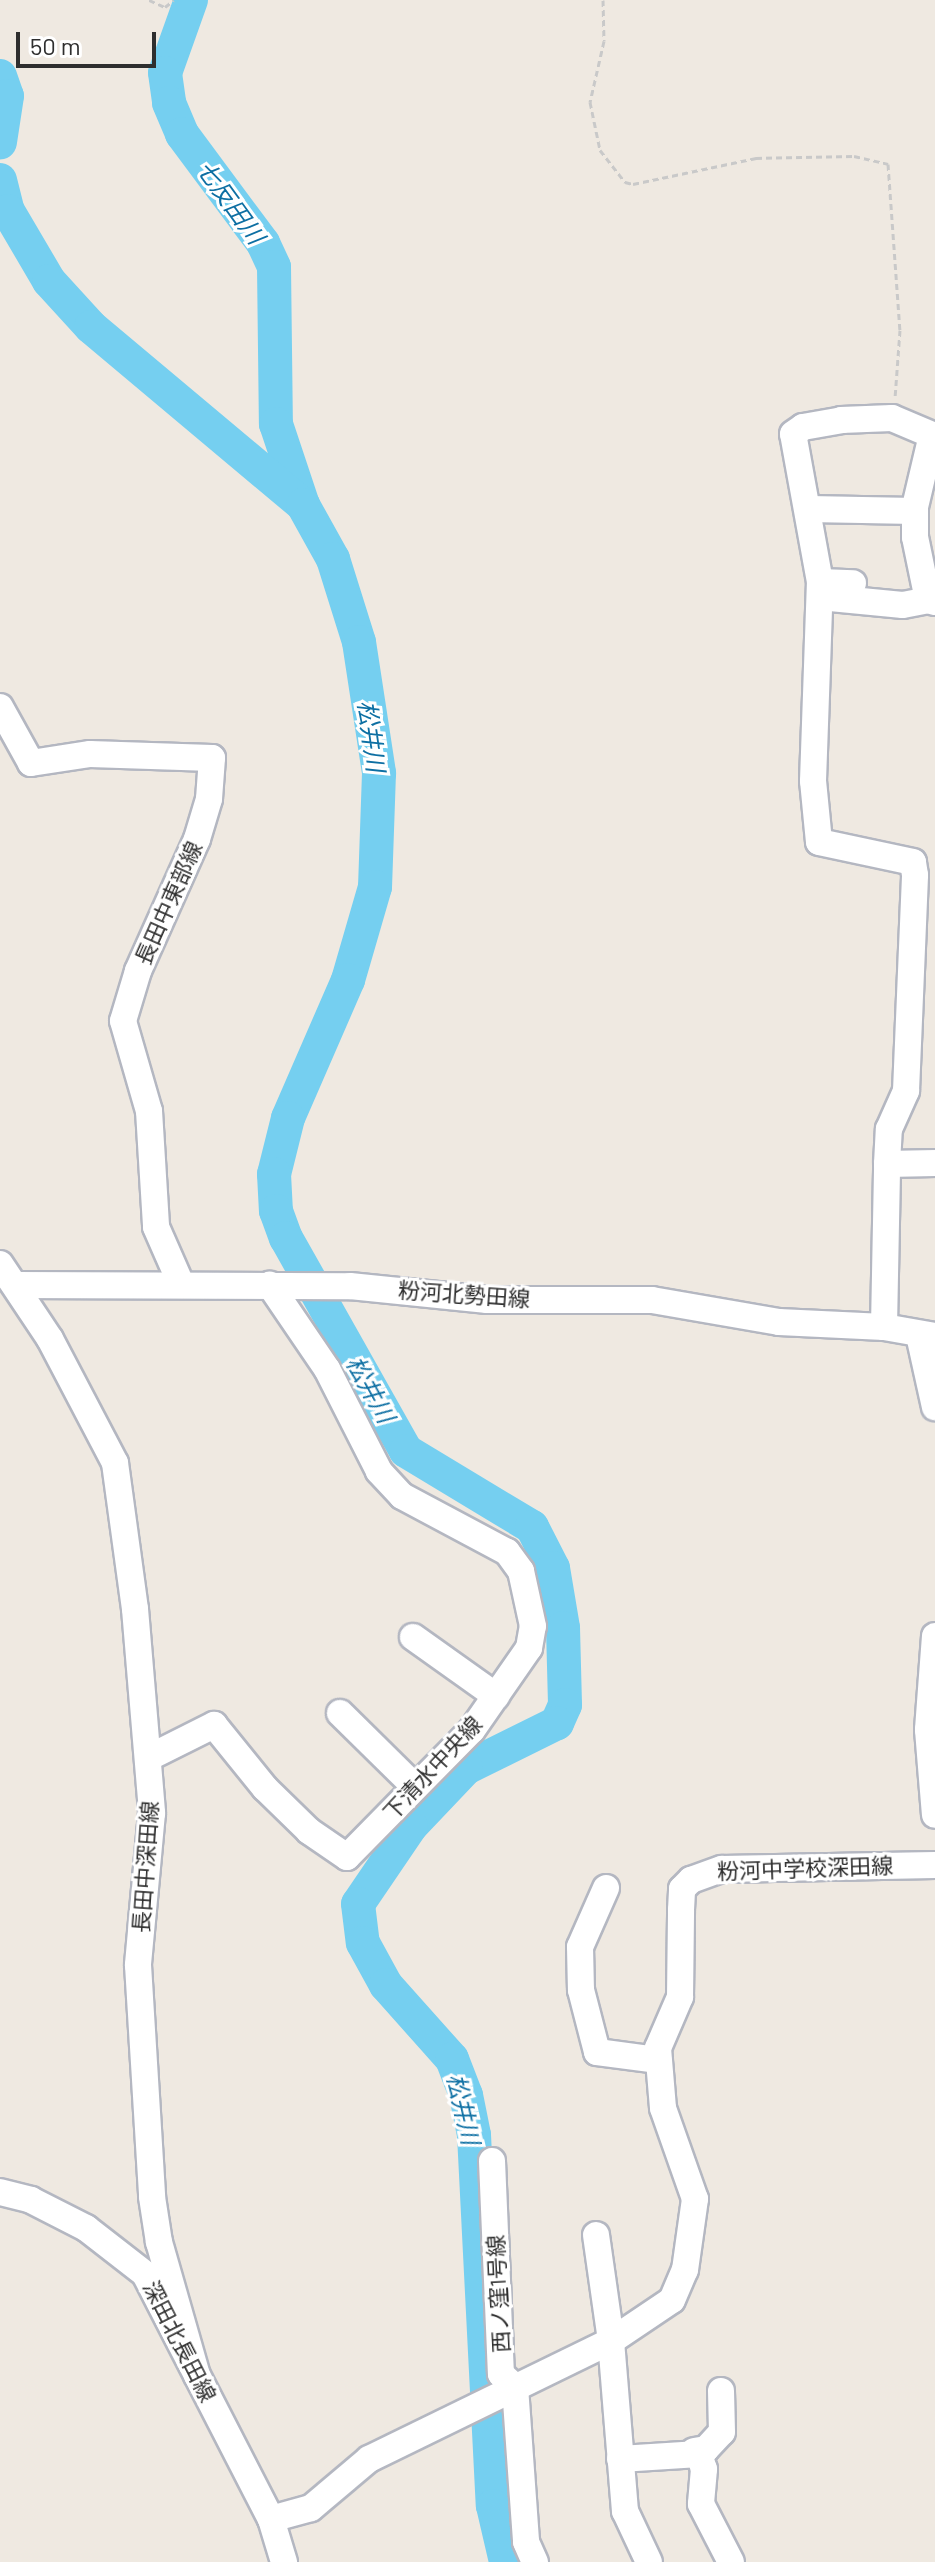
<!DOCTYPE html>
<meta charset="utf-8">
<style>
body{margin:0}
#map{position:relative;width:935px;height:2562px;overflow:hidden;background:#efe9e1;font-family:Barlow,"Noto Sans JP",sans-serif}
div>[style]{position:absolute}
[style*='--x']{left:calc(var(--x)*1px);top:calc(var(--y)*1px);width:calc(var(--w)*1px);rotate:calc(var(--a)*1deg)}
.river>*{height:34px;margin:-17px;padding:0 17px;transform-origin:17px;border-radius:17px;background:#75cff0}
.path>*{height:3px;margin-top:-1.5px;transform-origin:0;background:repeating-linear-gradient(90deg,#c9c9c9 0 6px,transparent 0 10px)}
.roads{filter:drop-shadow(2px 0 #b4b7c1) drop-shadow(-2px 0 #b4b7c1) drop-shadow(0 2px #b4b7c1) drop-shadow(0 -2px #b4b7c1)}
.minor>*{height:26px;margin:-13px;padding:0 13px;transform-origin:13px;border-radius:13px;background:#fff}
span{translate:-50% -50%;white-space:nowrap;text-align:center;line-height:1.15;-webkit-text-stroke:6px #fff;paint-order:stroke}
.street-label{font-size:22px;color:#2e2e2e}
.water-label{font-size:24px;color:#0d6fa3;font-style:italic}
.scale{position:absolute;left:16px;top:32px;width:140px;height:36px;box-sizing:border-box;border:4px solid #2e2e2e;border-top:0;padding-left:10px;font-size:24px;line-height:28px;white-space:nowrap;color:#2e2e2e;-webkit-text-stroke:6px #fff;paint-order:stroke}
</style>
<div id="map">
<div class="river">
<div style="--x:191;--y:0;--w:77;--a:109.6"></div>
<div style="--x:165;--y:73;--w:30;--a:82"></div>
<div style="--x:169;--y:103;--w:34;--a:67"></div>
<div style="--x:182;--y:134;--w:136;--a:53.4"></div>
<div style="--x:263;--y:243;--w:26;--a:65"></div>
<div style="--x:274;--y:267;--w:157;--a:89.3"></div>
<div style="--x:276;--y:424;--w:85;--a:71.6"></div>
<div style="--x:0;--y:76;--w:21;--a:71"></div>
<div style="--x:7;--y:96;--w:47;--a:98.7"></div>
<div style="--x:0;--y:180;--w:32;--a:76"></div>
<div style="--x:8;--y:211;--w:81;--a:59.6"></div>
<div style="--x:49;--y:281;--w:62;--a:47.6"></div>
<div style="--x:91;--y:327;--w:277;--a:40"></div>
<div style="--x:303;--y:505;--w:62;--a:60.9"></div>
<div style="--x:333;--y:559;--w:87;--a:72.6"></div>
<div style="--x:359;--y:642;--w:133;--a:81.3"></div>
<div style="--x:379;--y:773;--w:114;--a:92"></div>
<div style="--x:375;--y:887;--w:97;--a:106.2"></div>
<div style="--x:348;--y:980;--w:150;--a:113.5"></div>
<div style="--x:288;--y:1118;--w:58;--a:104"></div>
<div style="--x:274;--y:1174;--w:37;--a:87"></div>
<div style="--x:276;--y:1211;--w:29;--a:70"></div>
<div style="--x:286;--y:1238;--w:244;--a:60.6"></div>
<div style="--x:406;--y:1451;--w:147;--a:31.1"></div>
<div style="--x:532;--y:1527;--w:46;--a:62.9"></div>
<div style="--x:553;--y:1568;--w:61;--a:80.5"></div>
<div style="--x:563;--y:1628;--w:77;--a:88.5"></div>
<div style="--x:565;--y:1705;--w:20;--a:114"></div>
<div style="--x:557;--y:1723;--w:102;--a:153.7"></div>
<div style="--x:466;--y:1768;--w:80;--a:133.5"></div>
<div style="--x:411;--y:1826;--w:94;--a:124.2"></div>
<div style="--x:358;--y:1904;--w:39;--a:83"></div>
<div style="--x:363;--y:1943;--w:48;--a:61.3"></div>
<div style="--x:386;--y:1985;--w:99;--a:48.3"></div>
<div style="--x:452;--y:2059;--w:39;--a:69"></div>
<div style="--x:466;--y:2095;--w:41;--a:78.7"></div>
<div style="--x:474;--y:2135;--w:371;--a:87.1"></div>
<div style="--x:493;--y:2506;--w:57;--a:76.9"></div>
</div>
<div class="path">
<div style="--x:149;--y:0;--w:17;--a:24"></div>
<div style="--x:165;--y:7;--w:11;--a:-38"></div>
<div style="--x:603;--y:0;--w:41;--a:88.6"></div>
<div style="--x:604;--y:41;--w:63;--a:102.9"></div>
<div style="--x:590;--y:102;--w:49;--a:78.2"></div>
<div style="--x:600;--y:150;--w:41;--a:52"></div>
<div style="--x:625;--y:182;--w:8;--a:14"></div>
<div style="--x:633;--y:184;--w:126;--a:-11.9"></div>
<div style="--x:756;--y:158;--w:98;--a:-1.2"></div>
<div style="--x:854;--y:156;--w:35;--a:13"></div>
<div style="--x:888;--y:164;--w:166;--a:85.9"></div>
<div style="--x:900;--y:330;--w:68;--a:94.2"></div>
</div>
<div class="roads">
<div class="minor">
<div style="--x:809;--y:509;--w:106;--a:1.1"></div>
<div style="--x:820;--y:582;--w:33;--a:2"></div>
<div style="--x:820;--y:597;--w:83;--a:5.5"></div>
<div style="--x:903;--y:605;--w:25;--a:-11"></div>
<div style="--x:0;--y:707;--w:64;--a:61"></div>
<div style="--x:31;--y:763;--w:60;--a:-8.7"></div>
<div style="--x:90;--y:754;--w:122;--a:1.9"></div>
<div style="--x:212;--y:758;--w:41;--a:94.2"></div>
<div style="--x:209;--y:799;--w:42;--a:106.7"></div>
<div style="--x:197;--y:839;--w:145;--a:114.1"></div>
<div style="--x:138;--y:971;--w:52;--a:106.7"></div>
<div style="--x:123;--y:1021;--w:94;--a:73.9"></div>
<div style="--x:149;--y:1111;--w:116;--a:86.5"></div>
<div style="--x:156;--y:1227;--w:62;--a:66.3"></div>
<div style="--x:887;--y:1164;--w:48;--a:-1.2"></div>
<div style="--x:0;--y:1264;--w:90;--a:56.3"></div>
<div style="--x:50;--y:1339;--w:140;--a:62.3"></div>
<div style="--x:115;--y:1463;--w:147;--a:82.2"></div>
<div style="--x:135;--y:1609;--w:205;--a:85.2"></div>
<div style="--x:152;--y:1813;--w:153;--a:95.3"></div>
<div style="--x:138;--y:1965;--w:232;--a:86.5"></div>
<div style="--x:152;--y:2197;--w:46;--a:81.2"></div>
<div style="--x:159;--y:2242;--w:138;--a:74.1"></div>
<div style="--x:16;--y:1285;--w:334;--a:0.2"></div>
<div style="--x:350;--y:1286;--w:138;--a:5.8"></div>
<div style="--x:487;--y:1300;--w:165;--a:0"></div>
<div style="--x:652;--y:1300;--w:129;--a:9.8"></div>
<div style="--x:779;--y:1322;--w:105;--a:2.7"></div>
<div style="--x:884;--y:1327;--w:52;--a:10"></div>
<div style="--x:884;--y:1327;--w:163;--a:-88.9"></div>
<div style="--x:887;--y:1164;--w:35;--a:-87"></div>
<div style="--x:889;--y:1129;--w:42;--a:-65.9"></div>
<div style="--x:906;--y:1091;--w:216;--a:-87.6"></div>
<div style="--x:915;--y:875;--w:13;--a:-99"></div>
<div style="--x:913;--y:862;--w:96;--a:-168"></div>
<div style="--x:819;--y:842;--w:61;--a:-95.6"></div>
<div style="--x:813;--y:781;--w:199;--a:-88"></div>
<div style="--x:820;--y:582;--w:150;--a:-100.3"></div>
<div style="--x:793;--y:434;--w:12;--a:-35"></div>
<div style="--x:803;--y:427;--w:39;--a:-10"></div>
<div style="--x:841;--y:420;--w:51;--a:-2.2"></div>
<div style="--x:892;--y:418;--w:43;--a:23"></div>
<div style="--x:932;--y:435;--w:74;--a:103.3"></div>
<div style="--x:915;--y:507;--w:30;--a:90"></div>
<div style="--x:915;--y:537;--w:64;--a:78.3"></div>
<div style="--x:928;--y:600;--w:7;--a:16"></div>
<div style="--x:919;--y:1335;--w:74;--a:77.5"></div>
<div style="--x:935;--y:1636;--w:94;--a:94.3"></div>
<div style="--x:928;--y:1730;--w:85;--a:85.3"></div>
<div style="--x:413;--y:1637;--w:102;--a:35.4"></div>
<div style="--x:340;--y:1713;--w:105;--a:44.6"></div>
<div style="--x:148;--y:1758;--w:74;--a:-26.6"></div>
<div style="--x:214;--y:1725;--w:81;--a:51"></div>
<div style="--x:265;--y:1788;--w:62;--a:44.3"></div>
<div style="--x:309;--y:1831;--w:46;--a:34.4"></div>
<div style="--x:347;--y:1857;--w:178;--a:-45.5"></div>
<div style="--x:472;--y:1730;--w:100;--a:-55.2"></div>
<div style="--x:529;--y:1648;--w:22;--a:-80"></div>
<div style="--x:533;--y:1626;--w:56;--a:-102.3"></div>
<div style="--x:521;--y:1571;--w:24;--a:-126"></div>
<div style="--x:507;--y:1552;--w:119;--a:-151.9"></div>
<div style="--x:402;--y:1496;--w:34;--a:-133"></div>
<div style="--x:379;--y:1471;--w:114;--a:-117"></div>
<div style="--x:327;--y:1369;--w:102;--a:-124.2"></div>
<div style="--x:606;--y:1888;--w:64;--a:113.8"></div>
<div style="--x:580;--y:1947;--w:43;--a:88.7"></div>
<div style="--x:581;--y:1990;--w:64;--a:75.5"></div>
<div style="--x:597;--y:2052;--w:62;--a:7.5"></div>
<div style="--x:492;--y:2161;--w:213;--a:87.6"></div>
<div style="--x:501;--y:2374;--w:19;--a:43"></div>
<div style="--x:515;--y:2387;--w:155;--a:85.9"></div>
<div style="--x:526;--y:2542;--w:22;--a:66"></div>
<div style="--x:0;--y:2192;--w:32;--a:14"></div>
<div style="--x:31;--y:2200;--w:62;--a:27"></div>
<div style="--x:86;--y:2228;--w:75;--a:37.9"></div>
<div style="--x:145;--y:2274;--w:276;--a:62.8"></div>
<div style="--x:271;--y:2519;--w:45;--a:73.2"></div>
<div style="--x:596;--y:2235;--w:107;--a:81.9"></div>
<div style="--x:611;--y:2341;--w:171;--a:85.3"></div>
<div style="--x:625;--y:2511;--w:56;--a:64.8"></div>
<div style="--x:694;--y:2451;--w:12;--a:-9"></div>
<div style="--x:706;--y:2449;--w:23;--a:-47"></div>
<div style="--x:722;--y:2432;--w:41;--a:-91.4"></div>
<div style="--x:620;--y:2459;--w:79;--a:-3.6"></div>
<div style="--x:699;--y:2454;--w:16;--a:72"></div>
<div style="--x:704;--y:2469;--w:35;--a:95"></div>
<div style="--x:701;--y:2504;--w:65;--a:62.7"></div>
<div style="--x:271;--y:2519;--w:41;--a:-15.4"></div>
<div style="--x:311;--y:2508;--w:76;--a:-40.2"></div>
<div style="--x:369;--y:2459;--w:269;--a:-26"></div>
<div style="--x:611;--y:2341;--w:73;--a:-33.9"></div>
<div style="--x:672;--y:2300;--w:33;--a:-67"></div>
<div style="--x:685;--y:2270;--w:72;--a:-82"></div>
<div style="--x:695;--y:2199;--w:96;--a:-109.4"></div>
<div style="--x:663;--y:2108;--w:60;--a:-94.8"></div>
<div style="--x:658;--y:2048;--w:56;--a:-66.7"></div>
<div style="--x:680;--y:1997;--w:87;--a:-89.3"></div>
<div style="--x:681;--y:1910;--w:21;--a:-87"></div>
<div style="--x:682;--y:1889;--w:13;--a:-45"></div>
<div style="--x:691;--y:1880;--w:33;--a:-20"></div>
<div style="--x:722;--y:1869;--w:213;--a:-1.1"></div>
</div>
</div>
<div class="street-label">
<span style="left:168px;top:903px;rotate:-66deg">長田中東部線</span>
<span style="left:464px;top:1294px;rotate:4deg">粉河北勢田線</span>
<span style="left:432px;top:1768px;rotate:-47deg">下清水中央線</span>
<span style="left:145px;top:1867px;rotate:-86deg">長田中深田線</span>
<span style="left:805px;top:1868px;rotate:-2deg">粉河中学校深田線</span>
<span style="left:498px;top:2294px;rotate:-93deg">西ノ窪1号線</span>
<span style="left:180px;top:2341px;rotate:63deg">深田北長田線</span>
</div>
<div class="water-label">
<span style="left:231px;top:202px;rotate:54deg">七反田川</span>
<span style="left:372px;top:736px;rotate:82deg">松井川</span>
<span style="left:371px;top:1389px;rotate:61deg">松井川</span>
<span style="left:464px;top:2109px;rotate:77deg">松井川</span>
</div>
<div class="scale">50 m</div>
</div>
